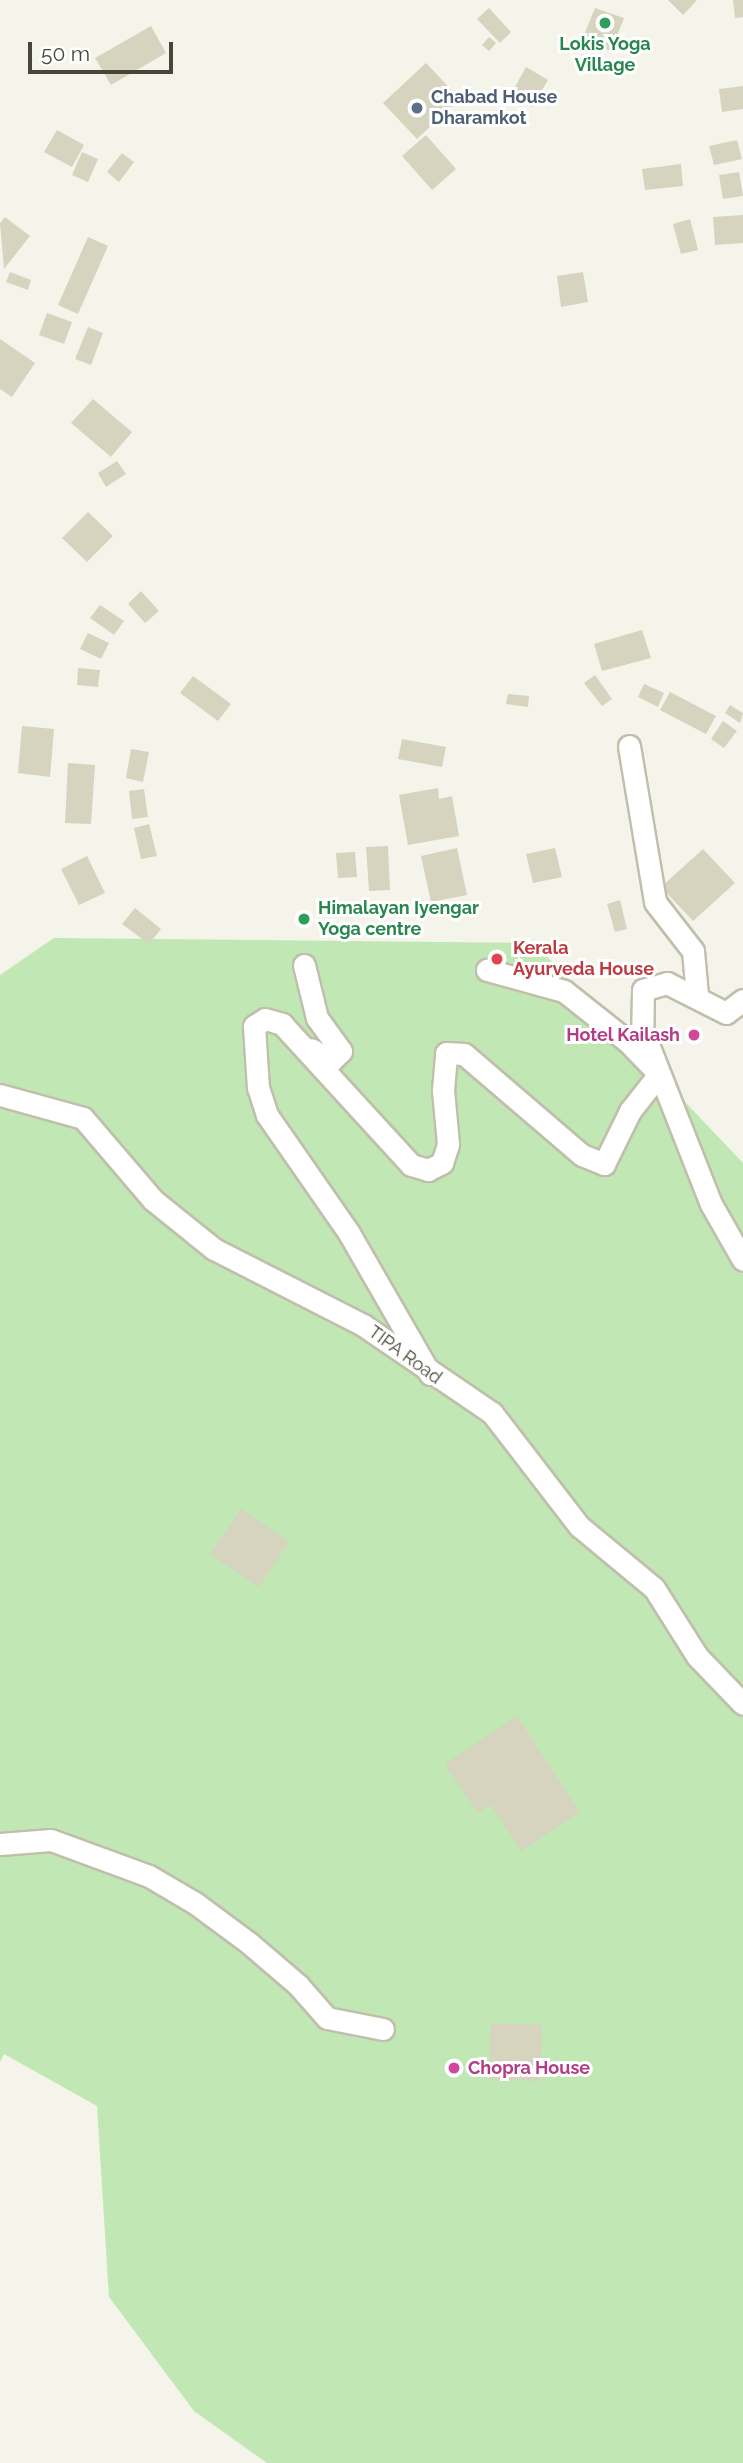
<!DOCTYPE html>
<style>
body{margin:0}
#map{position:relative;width:743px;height:2463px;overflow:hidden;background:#f4f4ea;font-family:Raleway,sans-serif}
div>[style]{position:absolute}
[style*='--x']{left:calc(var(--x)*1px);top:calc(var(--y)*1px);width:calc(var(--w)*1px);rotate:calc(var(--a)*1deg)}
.green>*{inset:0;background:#c1e7b4}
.building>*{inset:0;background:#d6d3bf}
.roads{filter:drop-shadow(2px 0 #c0bfac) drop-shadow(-2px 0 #c0bfac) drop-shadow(0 2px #c0bfac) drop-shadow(0 -2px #c0bfac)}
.minor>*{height:21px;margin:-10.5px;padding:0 10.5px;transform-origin:10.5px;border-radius:10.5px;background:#fff}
.dots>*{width:19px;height:19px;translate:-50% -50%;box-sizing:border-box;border:4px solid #fff;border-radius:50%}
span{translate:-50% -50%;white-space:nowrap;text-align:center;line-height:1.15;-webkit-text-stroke:6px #fff;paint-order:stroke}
.leisure-label{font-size:18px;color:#27864d;font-weight:700}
.left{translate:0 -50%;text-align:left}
.service-label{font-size:18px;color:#4e5e75;font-weight:700}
.health-label{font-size:18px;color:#be3a42;font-weight:700}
.hotel-label{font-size:18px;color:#b23c85;font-weight:700}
.right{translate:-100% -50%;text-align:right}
.street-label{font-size:18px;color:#484638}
.scale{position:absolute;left:28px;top:42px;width:145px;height:32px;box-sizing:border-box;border:4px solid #484638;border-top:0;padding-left:9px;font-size:21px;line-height:24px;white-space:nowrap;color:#484638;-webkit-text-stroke:5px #fff;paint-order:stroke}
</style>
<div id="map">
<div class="green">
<div style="clip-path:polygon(54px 938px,534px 943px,743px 1163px,743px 2463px,267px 2463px,194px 2411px,109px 2297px,97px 2106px,4px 2054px,0 2062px,0 975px)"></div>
</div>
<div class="building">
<div style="clip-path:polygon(668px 0,697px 0,683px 15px)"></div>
<div style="clip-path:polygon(733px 0,743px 0,743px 17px,735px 18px)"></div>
<div style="clip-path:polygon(489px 8px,511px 32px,500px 43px,477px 19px)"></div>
<div style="clip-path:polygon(595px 8px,624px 18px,611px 51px,582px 40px)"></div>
<div style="clip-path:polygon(151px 26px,166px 53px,111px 85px,95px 58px)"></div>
<div style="clip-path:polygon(489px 37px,496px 43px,489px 51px,482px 45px)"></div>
<div style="clip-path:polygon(426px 63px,460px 99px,417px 139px,383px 103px)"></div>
<div style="clip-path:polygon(526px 67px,548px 80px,532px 107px,511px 94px)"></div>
<div style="clip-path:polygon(743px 86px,743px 109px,722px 112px,719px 89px)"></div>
<div style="clip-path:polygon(57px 130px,84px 145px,72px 167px,44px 152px)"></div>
<div style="clip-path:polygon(426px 135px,456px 169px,432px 190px,402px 156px)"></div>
<div style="clip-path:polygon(737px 140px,742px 159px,714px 165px,709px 146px)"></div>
<div style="clip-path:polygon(82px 152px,98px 159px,88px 182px,72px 175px)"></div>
<div style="clip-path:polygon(122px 153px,134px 162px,119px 182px,107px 172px)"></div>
<div style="clip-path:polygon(681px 164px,683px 186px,645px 190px,642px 169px)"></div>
<div style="clip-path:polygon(739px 172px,743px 196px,723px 199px,719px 175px)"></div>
<div style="clip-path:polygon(743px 215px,743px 243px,715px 245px,713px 217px)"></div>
<div style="clip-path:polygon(5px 217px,30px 236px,4px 269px,0 223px)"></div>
<div style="clip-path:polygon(690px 219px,698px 250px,681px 254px,673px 224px)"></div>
<div style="clip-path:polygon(88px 237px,108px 246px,78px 314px,58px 305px)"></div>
<div style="clip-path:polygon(10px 272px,31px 280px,28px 290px,6px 282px)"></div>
<div style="clip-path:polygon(583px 272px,588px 302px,561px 307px,557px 276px)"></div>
<div style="clip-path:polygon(47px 313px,72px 322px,64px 344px,39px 335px)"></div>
<div style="clip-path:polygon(88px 327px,103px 333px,91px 365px,75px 359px)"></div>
<div style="clip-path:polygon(0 339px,35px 363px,12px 397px,0 389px)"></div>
<div style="clip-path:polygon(93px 399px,132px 432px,111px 457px,71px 423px)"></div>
<div style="clip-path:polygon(117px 461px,126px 474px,106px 487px,98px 473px)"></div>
<div style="clip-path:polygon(88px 512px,113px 536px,87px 562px,62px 538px)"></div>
<div style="clip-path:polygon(141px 591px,159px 611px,145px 623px,128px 604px)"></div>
<div style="clip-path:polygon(100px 605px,124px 621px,114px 635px,90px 618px)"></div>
<div style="clip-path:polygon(642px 630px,651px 658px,602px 671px,594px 644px)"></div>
<div style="clip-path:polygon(88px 633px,109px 643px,101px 659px,80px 649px)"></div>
<div style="clip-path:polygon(78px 668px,100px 670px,98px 687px,77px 685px)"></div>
<div style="clip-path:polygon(595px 675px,612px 699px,602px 706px,584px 683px)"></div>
<div style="clip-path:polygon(193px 676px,231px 704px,218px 721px,180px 693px)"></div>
<div style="clip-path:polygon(644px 684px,664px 693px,658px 707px,638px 697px)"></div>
<div style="clip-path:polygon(670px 692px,716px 716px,706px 734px,660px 710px)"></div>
<div style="clip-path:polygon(508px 694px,529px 696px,528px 707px,506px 704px)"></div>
<div style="clip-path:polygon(730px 705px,743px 713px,740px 723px,725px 713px)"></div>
<div style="clip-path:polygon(723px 721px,737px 731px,724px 748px,711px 739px)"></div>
<div style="clip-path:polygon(22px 726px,54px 729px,50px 777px,18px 773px)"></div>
<div style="clip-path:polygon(402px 739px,446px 747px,442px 767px,398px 759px)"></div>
<div style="clip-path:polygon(131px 749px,149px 752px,143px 782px,126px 778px)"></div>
<div style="clip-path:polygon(68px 763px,95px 765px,91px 824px,65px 823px)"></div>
<div style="clip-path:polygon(438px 788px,439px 799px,452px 796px,459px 836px,408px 845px,399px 795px)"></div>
<div style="clip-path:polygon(144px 789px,148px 817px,132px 819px,129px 791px)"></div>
<div style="clip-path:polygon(149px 824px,157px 856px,141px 859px,134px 828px)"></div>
<div style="clip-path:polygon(388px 846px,390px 890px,369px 891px,366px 847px)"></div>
<div style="clip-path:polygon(457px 848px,467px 895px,431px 902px,421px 856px)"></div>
<div style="clip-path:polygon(555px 848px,562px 877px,533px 883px,526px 854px)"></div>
<div style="clip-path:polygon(703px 849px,735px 883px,693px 921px,661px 887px)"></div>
<div style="clip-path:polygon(355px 852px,357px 877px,338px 878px,336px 853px)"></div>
<div style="clip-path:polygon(87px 856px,105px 893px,79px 905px,61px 869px)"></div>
<div style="clip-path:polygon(620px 900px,627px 929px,615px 932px,607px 904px)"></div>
<div style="clip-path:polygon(135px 908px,161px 929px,149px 944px,122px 924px)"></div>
<div style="clip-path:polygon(241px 1509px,289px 1542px,259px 1587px,210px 1554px)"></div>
<div style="clip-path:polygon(517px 1716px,580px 1812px,521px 1851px,491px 1805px,478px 1813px,445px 1764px)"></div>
<div style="clip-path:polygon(491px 2023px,542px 2025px,540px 2081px,489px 2080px)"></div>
</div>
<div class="roads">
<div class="minor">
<div style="--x:629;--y:746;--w:158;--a:80.5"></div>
<div style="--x:655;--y:902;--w:62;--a:52.2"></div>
<div style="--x:693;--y:951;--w:44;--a:84.8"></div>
<div style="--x:304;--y:965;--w:55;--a:76.2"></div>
<div style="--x:317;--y:1018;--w:41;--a:54"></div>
<div style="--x:341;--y:1051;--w:14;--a:135"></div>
<div style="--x:331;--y:1061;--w:23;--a:-149"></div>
<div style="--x:743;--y:1000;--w:21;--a:143"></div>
<div style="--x:726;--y:1013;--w:66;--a:-153"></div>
<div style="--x:667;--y:983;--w:25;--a:164"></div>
<div style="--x:643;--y:990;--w:39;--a:91"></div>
<div style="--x:642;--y:1029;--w:188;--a:68.5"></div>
<div style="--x:711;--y:1204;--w:64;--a:60.3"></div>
<div style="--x:0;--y:1095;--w:86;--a:15.5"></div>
<div style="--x:83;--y:1118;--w:108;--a:49.5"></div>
<div style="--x:153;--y:1200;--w:78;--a:38.8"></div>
<div style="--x:214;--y:1249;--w:167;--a:27"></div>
<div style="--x:363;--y:1325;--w:156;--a:34.3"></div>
<div style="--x:492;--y:1413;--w:143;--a:52.4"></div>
<div style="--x:579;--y:1526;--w:97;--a:39.6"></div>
<div style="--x:654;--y:1588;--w:80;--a:57.7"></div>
<div style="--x:697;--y:1656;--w:66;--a:46.2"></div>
<div style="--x:430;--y:1374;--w:163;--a:-119.9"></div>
<div style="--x:349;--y:1233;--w:144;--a:-124.8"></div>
<div style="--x:267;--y:1115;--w:28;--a:-108"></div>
<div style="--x:258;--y:1088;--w:62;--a:-93.7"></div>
<div style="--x:254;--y:1026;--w:13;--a:-32"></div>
<div style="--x:265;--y:1019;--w:18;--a:16"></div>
<div style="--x:282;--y:1024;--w:191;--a:47.5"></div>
<div style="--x:411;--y:1165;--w:18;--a:16"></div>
<div style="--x:428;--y:1170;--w:16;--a:-27"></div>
<div style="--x:442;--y:1163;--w:20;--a:-72"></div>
<div style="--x:448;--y:1144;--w:54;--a:-95.3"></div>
<div style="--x:443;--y:1090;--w:37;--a:-85"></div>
<div style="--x:446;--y:1053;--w:18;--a:3"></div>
<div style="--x:464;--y:1054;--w:155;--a:40.6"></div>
<div style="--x:582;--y:1155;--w:24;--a:22"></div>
<div style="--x:604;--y:1164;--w:59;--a:-63.9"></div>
<div style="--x:630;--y:1111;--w:47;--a:-51.9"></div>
<div style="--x:659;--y:1074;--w:46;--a:-134.1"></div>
<div style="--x:627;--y:1041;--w:80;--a:-141.6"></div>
<div style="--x:564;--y:991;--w:80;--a:-164.7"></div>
<div style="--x:0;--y:1844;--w:51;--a:-4.5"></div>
<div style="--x:51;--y:1840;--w:104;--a:20.2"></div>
<div style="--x:149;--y:1876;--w:53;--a:30.4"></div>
<div style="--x:195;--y:1903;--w:67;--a:36.5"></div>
<div style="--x:249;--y:1943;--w:65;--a:40.6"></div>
<div style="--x:298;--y:1985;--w:44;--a:48.7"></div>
<div style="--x:327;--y:2018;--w:57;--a:11.1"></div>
</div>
</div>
<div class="dots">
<div style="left:605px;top:23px;background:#2e9e5b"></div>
<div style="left:417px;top:108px;background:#5c6f8a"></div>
<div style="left:304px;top:919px;background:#2e9e5b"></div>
<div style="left:497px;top:959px;background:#e0444e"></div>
<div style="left:694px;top:1035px;background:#d1479c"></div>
<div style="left:454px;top:2068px;background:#d1479c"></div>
</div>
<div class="leisure-label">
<span style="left:605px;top:55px">Lokis Yoga<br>Village</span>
<span class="left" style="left:318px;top:919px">Himalayan Iyengar<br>Yoga centre</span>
</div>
<div class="service-label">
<span class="left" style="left:431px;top:108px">Chabad House<br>Dharamkot</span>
</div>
<div class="health-label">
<span class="left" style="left:513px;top:959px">Kerala<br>Ayurveda House</span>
</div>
<div class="hotel-label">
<span class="right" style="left:680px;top:1035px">Hotel Kailash</span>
<span class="left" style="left:468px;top:2068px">Chopra House</span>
</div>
<div class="street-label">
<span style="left:405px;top:1355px;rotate:36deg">TIPA Road</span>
</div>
<div class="scale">50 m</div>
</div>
